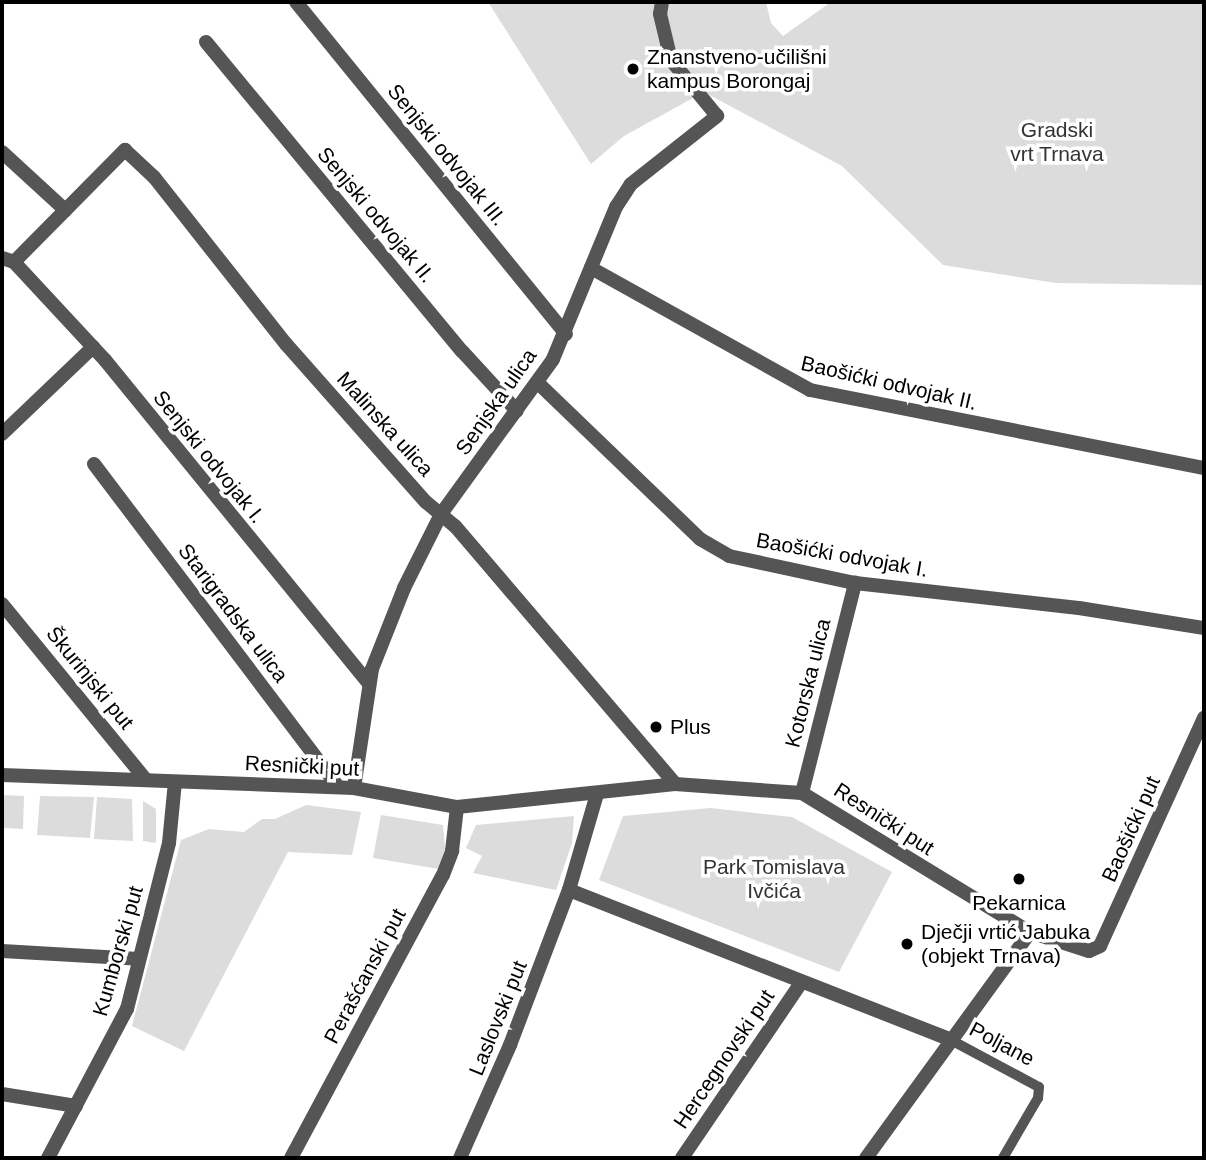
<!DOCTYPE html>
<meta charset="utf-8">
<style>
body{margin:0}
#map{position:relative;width:1206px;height:1160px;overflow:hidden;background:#fff;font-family:Arial,sans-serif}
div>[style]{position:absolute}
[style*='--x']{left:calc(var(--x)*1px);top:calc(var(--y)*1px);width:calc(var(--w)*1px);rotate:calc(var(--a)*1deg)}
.green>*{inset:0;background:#dcdcdc}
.service>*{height:10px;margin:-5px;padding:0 5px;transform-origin:5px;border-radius:5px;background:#555}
.pedestrian>*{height:14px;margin:-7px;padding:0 7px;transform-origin:7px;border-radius:7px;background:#555}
.minor>*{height:14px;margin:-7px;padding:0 7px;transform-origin:7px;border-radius:7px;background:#555}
.dots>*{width:19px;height:19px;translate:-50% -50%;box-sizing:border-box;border:4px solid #fff;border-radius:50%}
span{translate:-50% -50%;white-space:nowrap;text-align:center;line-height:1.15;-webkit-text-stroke:7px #fff;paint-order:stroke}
.poi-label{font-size:21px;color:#000}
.left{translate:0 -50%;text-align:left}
.park-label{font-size:21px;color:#333}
.street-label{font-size:21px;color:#000}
.frame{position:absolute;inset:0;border:4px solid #000;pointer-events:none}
</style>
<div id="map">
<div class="green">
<div style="clip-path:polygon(488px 2px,766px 2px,771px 23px,783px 36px,831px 2px,1204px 2px,1204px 285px,1056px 283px,943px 265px,842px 166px,704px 92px,624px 136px,591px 164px)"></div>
<div style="clip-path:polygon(2px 795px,24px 796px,23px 829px,2px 828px)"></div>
<div style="clip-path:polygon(40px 796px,94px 797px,90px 838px,37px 835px)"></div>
<div style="clip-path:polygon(97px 797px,132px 799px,133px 841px,94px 839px)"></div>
<div style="clip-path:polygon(143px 801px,156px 809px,156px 843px,143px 841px)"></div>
<div style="clip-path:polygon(306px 805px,361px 812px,352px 855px,288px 852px,184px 1051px,132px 1026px,181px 840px,209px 829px,244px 832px,262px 819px,275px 819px)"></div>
<div style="clip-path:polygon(711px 808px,792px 817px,892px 872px,839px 972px,599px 880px,623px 816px)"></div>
<div style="clip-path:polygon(381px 815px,443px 825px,445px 849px,439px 869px,373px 858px)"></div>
<div style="clip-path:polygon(574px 816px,572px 843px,556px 890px,473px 873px,482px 856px,466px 848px,476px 825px)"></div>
</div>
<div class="service">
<div style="--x:949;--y:1039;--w:102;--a:28.1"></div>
<div style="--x:1039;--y:1087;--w:11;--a:95"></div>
<div style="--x:1038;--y:1098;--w:69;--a:120.3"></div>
</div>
<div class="pedestrian">
<div style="--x:662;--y:2;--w:12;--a:99"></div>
<div style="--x:660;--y:14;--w:47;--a:76.6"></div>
<div style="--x:671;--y:60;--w:72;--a:50.6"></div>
</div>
<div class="minor">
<div style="--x:296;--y:2;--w:428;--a:50.9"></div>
<div style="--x:206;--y:42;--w:401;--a:50.4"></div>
<div style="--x:462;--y:351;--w:81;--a:47.5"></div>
<div style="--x:2;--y:152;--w:86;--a:42.6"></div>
<div style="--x:2;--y:258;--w:13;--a:18"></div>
<div style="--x:14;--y:262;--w:158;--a:-45.3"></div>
<div style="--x:125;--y:150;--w:40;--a:43"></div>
<div style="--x:154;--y:177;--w:213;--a:51.7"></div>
<div style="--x:286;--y:344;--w:211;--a:48.5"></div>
<div style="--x:426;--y:502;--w:38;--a:40"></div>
<div style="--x:455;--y:526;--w:339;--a:49.5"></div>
<div style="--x:14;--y:262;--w:134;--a:47.1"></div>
<div style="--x:105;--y:360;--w:416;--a:50.8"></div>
<div style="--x:591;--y:268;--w:251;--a:29.1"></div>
<div style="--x:810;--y:390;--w:402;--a:11.2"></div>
<div style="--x:538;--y:383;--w:225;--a:43.9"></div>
<div style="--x:700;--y:539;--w:34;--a:30"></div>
<div style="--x:729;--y:556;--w:129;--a:12.1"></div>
<div style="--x:855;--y:583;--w:225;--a:6.4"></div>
<div style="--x:1079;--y:608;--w:127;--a:9.1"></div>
<div style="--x:2;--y:434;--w:126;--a:-43.7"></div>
<div style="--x:94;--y:464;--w:405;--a:52.9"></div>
<div style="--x:2;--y:604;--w:226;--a:50.7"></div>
<div style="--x:2;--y:775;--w:352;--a:2.1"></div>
<div style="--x:354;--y:788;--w:105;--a:10.5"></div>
<div style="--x:457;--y:807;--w:219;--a:-6"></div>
<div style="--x:675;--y:784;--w:127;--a:4.1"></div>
<div style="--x:802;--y:793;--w:267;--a:31.4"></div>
<div style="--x:1030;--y:932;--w:62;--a:17.9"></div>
<div style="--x:1089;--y:951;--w:12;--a:-24"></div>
<div style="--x:1100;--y:946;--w:251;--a:-65.5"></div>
<div style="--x:354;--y:788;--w:120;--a:-81.4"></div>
<div style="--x:372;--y:669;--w:87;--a:-68.4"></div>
<div style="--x:404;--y:588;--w:83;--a:-63.4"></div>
<div style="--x:441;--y:514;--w:191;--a:-54.1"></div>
<div style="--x:553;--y:359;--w:165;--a:-67.5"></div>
<div style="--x:616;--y:207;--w:27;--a:-57"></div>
<div style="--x:631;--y:184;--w:110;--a:-38.3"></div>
<div style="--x:802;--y:793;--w:217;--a:-75.8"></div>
<div style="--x:597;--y:794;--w:100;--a:106.3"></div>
<div style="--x:569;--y:890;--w:408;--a:21.4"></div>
<div style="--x:2;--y:951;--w:137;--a:3.3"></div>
<div style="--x:2;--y:1094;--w:75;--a:9.2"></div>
<div style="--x:48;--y:1158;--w:169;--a:-62.1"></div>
<div style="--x:127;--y:1009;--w:171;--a:-75.8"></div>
<div style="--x:169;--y:843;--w:61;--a:-84.4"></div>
<div style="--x:291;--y:1158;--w:321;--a:-61.8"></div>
<div style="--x:443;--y:875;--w:26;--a:-69"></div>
<div style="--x:452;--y:851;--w:44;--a:-83.5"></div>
<div style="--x:460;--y:1158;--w:124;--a:-66.1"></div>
<div style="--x:510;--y:1045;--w:166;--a:-69.2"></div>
<div style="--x:682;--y:1158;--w:212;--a:-55.8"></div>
<div style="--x:866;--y:1158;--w:279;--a:-54"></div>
</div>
<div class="dots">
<div style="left:633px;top:69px;background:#000"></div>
<div style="left:656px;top:727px;background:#000"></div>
<div style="left:1019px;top:879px;background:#000"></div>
<div style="left:907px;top:944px;background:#000"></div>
</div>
<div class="poi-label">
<span class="left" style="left:647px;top:69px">Znanstveno-učilišni<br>kampus Borongaj</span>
<span class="left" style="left:670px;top:727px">Plus</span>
<span style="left:1019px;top:903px">Pekarnica</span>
<span class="left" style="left:921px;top:944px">Dječji vrtić Jabuka<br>(objekt Trnava)</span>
</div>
<div class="park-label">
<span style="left:1057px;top:142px">Gradski<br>vrt Trnava</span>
<span style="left:774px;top:879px">Park Tomislava<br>Ivčića</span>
</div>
<div class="street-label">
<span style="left:447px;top:155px;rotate:51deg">Senjski odvojak III.</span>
<span style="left:376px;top:215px;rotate:50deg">Senjski odvojak II.</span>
<span style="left:889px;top:383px;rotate:13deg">Baošićki odvojak II.</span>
<span style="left:496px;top:402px;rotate:-55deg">Senjska ulica</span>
<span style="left:385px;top:424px;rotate:48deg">Malinska ulica</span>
<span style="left:209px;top:457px;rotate:51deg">Senjski odvojak I.</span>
<span style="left:842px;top:555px;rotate:10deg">Baošićki odvojak I.</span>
<span style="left:233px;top:613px;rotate:53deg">Starigradska ulica</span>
<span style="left:90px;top:678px;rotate:51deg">Škurinjski put</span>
<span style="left:808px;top:683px;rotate:-76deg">Kotorska ulica</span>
<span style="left:302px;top:766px;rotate:3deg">Resnički put</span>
<span style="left:884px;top:819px;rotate:33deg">Resnički put</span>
<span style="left:1131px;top:829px;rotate:-66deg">Baošićki put</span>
<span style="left:118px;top:951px;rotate:-74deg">Kumborski put</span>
<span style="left:365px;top:976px;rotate:-62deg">Perašćanski put</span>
<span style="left:498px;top:1018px;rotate:-68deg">Laslovski put</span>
<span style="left:1002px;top:1044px;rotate:28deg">Poljane</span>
<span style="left:724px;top:1059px;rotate:-56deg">Hercegnovski put</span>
</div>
<div class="frame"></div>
</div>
